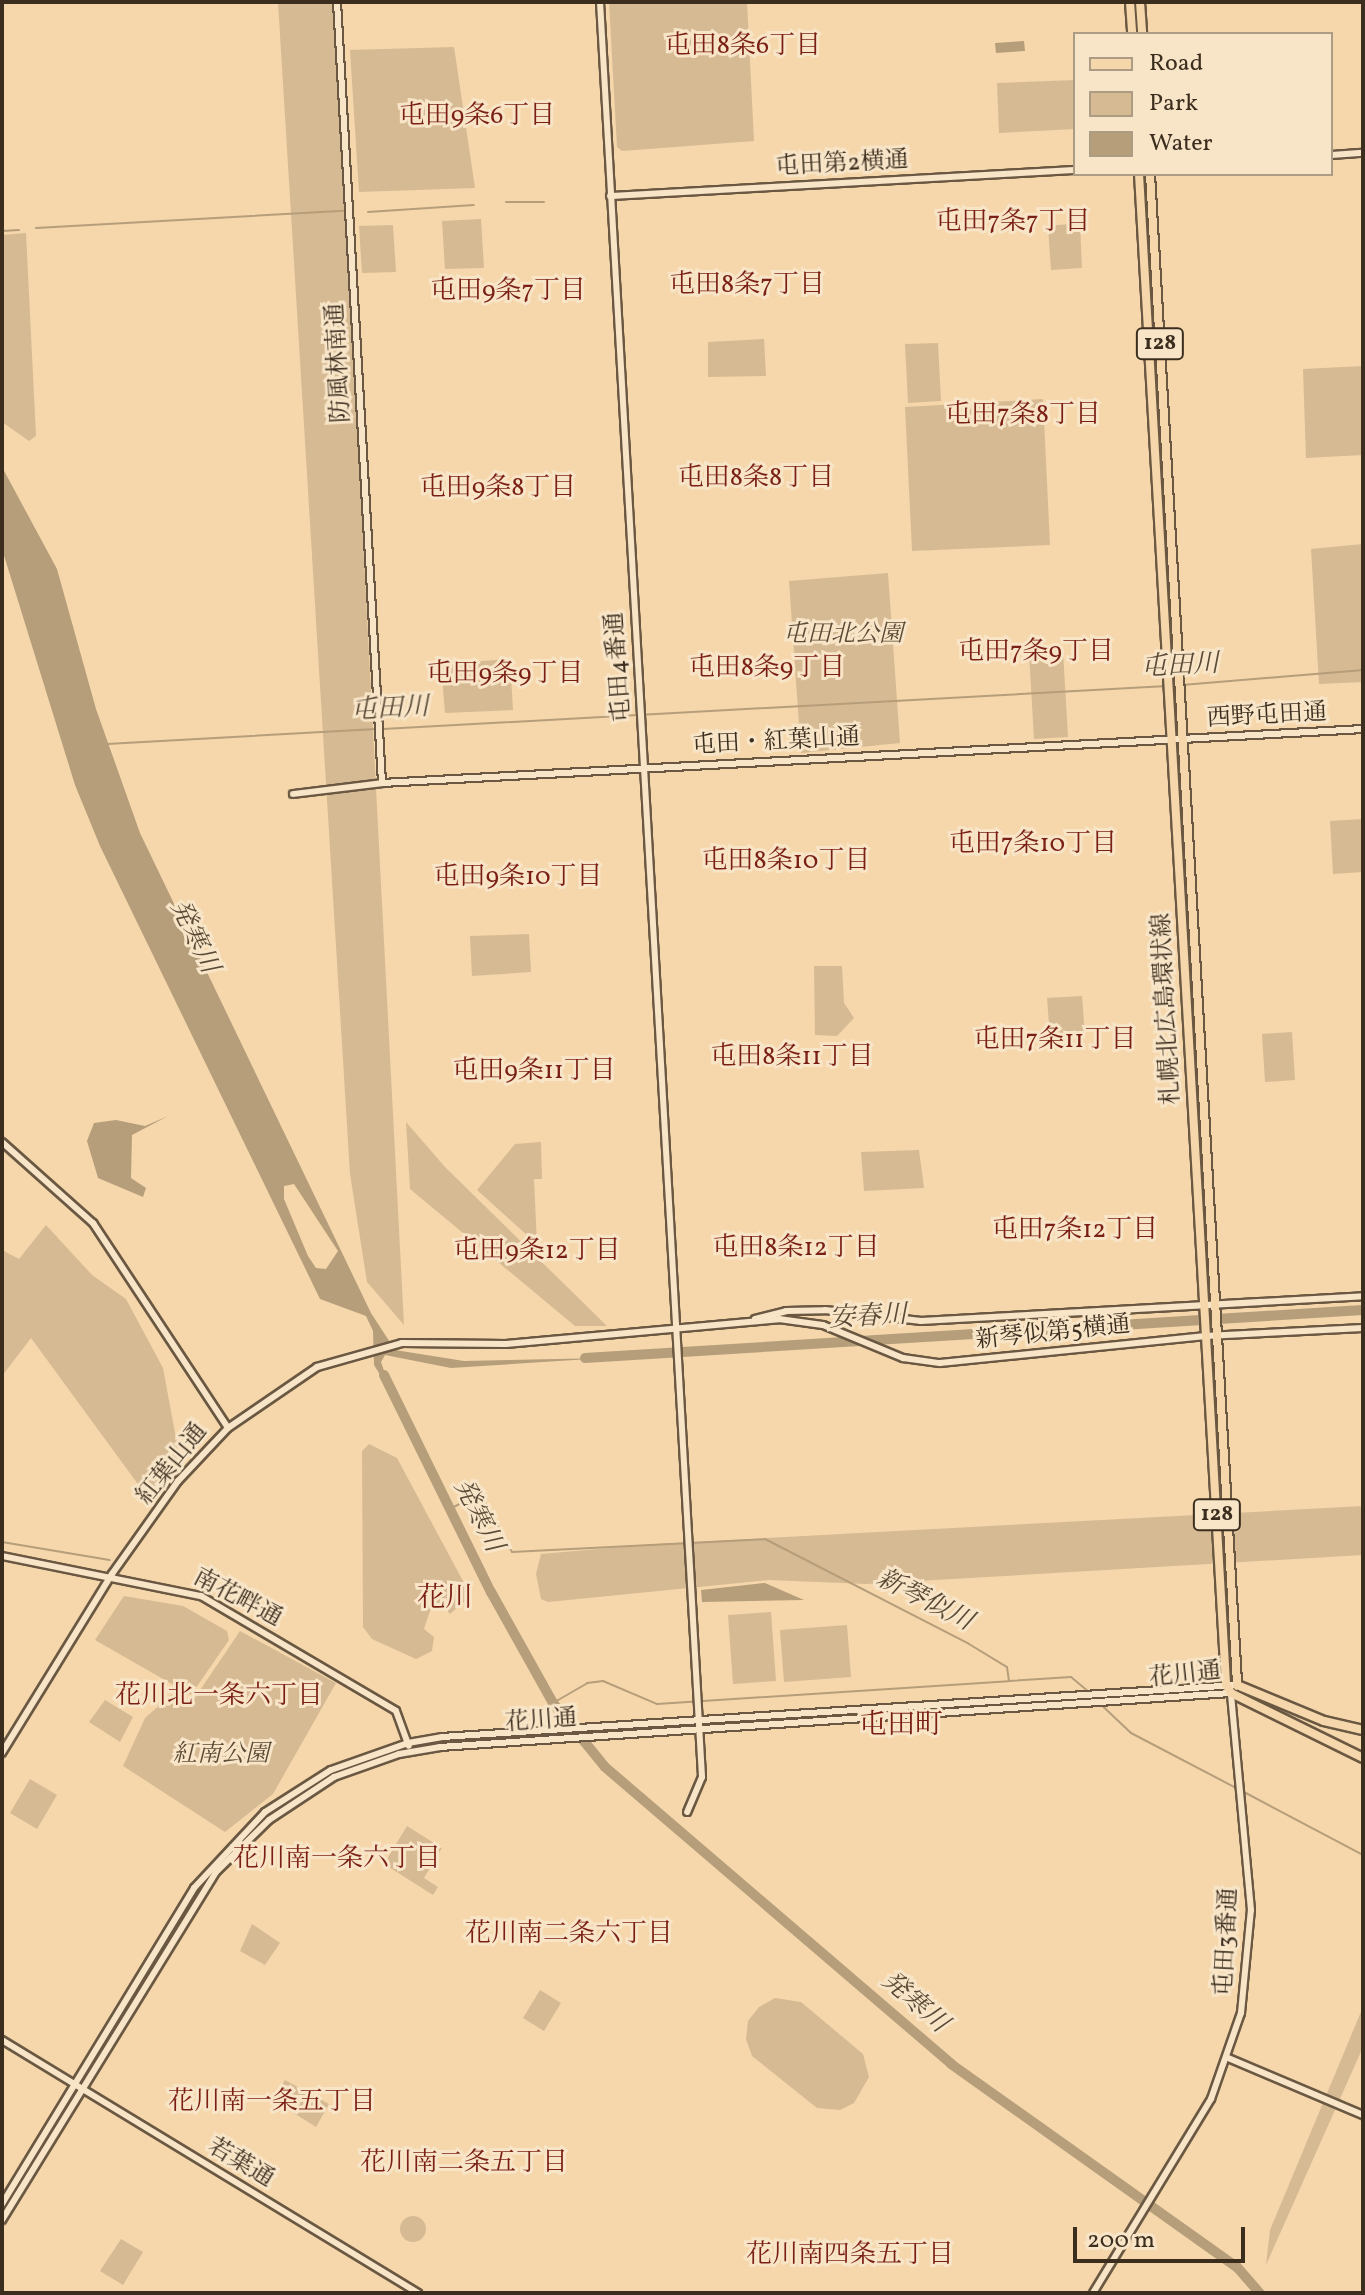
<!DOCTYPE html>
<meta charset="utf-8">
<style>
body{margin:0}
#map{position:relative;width:1365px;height:2295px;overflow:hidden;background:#f5d7ab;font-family:Vollkorn,"Noto Serif JP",serif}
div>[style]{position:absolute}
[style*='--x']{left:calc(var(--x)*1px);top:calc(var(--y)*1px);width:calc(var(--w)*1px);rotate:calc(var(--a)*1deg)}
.green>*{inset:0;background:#d6ba93}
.round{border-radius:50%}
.water>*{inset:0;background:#b69e7b}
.stream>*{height:2px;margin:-1px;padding:0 1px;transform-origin:1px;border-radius:1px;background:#b69e7b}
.river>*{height:10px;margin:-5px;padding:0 5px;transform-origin:5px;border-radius:5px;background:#b69e7b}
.roads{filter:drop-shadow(2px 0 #6a5842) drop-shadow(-2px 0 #6a5842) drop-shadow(0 2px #6a5842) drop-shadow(0 -2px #6a5842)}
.tertiary>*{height:6px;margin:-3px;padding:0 3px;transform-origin:3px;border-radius:3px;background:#f8e5c8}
.primary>*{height:8px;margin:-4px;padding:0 4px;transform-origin:4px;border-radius:4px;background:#f5d7ab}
span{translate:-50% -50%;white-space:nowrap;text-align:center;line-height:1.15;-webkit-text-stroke:6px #f8e5c8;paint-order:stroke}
.shield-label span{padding:2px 6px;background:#f8e5c8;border:2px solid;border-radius:6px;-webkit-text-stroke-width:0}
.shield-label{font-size:22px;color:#3c2e1f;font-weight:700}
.street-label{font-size:24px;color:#3c2e1f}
.park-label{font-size:24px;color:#5b4a36;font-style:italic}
.neighbourhood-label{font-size:26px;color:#7a1f14}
.water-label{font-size:26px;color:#5a4a36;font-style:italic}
.quarter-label{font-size:28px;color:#7a1f14}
.frame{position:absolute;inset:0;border:4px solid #3c2e1f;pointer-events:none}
.legend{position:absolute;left:1073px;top:32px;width:260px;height:144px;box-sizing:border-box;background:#f8e5c8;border:2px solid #ad9c84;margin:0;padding:10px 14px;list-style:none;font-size:24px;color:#3c2e1f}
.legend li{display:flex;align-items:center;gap:16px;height:40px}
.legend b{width:40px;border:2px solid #ad9c84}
.scale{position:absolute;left:1073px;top:2227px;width:172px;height:36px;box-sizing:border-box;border:4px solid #3c2e1f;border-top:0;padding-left:10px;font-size:24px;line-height:28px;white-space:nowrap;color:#3c2e1f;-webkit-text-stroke:6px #f8e5c8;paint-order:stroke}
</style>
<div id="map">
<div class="green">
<div style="clip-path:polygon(278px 2px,335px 2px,404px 1325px,367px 1282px,350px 1174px)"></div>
<div style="clip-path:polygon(609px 2px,747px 2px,754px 141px,622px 151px,617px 147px)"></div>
<div style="clip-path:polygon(454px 47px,475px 188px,359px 192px,350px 50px)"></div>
<div style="clip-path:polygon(1075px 80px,1075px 129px,999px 133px,997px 83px)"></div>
<div style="clip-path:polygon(481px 219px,484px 268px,445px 269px,442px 221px)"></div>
<div style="clip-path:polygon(1080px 223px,1082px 268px,1051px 270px,1048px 226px)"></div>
<div style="clip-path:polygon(393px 225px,396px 272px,362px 273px,359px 226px)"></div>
<div style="clip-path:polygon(26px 233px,36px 436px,29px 441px,2px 422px,2px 235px)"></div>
<div style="clip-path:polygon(764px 339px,766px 376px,708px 377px,708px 342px)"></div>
<div style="clip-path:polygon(938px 343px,941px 401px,908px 403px,905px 344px)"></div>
<div style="clip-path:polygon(1363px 366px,1363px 455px,1306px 458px,1303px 369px)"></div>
<div style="clip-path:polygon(1043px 399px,1050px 545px,912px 551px,905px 407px)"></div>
<div style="clip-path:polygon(1363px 544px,1363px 682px,1319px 684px,1311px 549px)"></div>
<div style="clip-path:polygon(888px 573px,900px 743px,801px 753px,789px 581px)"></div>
<div style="clip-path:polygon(1063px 651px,1068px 737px,1034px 739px,1029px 653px)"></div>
<div style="clip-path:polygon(510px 659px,513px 710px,445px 713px,441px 664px)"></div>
<div style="clip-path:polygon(1363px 819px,1363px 872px,1333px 874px,1330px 821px)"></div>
<div style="clip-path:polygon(529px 934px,531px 972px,472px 976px,470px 936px)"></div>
<div style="clip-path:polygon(814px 966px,842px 966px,844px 1003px,854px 1018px,837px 1036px,815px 1035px)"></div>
<div style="clip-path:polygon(1082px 996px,1085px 1036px,1050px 1038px,1047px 998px)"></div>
<div style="clip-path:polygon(1292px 1032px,1295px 1080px,1265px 1082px,1262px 1034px)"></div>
<div style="clip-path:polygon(406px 1122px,445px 1167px,607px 1326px,575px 1326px,410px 1189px)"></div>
<div style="clip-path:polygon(541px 1142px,542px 1179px,534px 1179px,537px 1244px,477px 1190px,515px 1144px)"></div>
<div style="clip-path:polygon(919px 1150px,924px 1188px,864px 1191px,861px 1152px)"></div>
<div style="clip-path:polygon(46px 1225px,92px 1275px,126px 1299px,163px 1368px,179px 1454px,151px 1502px,31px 1338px,2px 1376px,2px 1250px,19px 1259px)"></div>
<div style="clip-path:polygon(369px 1444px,397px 1458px,471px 1596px,450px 1614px,441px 1603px,431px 1608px,424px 1629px,434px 1637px,432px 1651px,416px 1659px,372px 1639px,363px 1627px,362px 1451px)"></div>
<div style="clip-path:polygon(1363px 1506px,1363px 1555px,866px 1584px,769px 1580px,548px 1602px,541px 1599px,536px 1574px,541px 1554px,655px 1544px)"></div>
<div style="clip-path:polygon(124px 1596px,183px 1606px,227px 1631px,229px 1640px,191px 1695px,95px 1640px)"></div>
<div style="clip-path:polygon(771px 1612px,776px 1681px,733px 1684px,728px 1615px)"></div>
<div style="clip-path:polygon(847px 1625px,851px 1677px,784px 1682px,780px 1630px)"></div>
<div style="clip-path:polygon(240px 1631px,336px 1683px,273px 1794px,225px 1832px,123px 1766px,145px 1718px,171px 1695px,192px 1702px)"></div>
<div style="clip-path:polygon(105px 1700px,133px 1717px,120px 1742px,89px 1722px)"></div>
<div style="clip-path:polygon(30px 1779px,57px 1795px,37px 1829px,10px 1813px)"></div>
<div style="clip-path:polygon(407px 1826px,442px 1848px,424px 1878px,438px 1887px,433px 1895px,384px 1864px)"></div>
<div style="clip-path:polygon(252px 1924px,280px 1943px,265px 1965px,240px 1951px)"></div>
<div style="clip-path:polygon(540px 1990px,561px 2003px,544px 2031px,523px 2018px)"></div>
<div style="clip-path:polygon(775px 1998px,801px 2002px,863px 2054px,869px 2077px,854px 2103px,840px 2110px,817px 2108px,752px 2056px,746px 2039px,748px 2021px,759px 2007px)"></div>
<div style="clip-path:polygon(1363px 2007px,1363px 2047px,1266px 2265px,1270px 2230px)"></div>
<div style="clip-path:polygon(285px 2080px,329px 2104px,316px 2127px,273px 2100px)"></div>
<div class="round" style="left:400px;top:2216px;width:26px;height:26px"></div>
<div style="clip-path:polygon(121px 2239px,143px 2252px,123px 2285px,100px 2271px)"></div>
</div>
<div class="water">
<div style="clip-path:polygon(1024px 41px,1025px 51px,996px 53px,995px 43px)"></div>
<div style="clip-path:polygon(evenodd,2px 467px,57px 569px,96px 709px,140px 833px,371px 1313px,395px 1350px,464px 1361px,605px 1358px,451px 1368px,385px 1355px,381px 1362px,392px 1394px,374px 1365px,373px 1331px,366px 1316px,320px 1299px,100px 846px,75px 785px,2px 549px,2px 467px,294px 1184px,338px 1251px,326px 1269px,316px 1268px,308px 1256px,284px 1199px,284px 1186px,294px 1184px)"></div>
<div style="clip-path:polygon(168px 1116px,132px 1135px,131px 1178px,146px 1188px,143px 1197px,98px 1178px,87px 1141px,94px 1123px,116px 1120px,145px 1126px)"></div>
<div style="clip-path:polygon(765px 1583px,804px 1600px,702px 1602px,701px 1590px)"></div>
</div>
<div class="stream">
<div style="--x:506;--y:202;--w:38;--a:0"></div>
<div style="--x:368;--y:212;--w:106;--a:-3.8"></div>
<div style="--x:36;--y:228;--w:308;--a:-3.2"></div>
<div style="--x:2;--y:231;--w:17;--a:-3"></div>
<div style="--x:1182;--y:685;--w:182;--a:-4.7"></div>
<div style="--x:383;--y:729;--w:785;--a:-3.14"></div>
<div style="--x:107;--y:744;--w:269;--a:-3.2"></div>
<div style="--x:450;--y:1509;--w:34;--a:-28"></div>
<div style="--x:480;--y:1493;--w:67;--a:61.5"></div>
<div style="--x:512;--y:1552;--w:253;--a:-2.9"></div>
<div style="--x:765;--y:1539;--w:229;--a:27.2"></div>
<div style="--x:969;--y:1644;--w:44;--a:31.2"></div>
<div style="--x:1007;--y:1667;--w:14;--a:82"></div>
<div style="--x:1009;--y:1681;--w:62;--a:-3.7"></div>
<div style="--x:1071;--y:1677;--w:23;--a:40"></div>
<div style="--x:2;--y:1542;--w:109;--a:9.5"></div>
<div style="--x:1093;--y:1697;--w:52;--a:43.5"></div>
<div style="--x:1131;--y:1733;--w:121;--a:27.6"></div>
<div style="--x:553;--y:1703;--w:39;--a:-30"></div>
<div style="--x:587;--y:1683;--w:16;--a:-7"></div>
<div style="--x:603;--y:1681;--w:59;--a:23.1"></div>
<div style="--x:657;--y:1704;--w:352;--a:-3.7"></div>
<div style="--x:1244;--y:1792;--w:135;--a:27.9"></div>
</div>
<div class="river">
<div style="--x:585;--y:1358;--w:779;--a:-3.53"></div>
<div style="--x:384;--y:1375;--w:242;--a:63.8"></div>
<div style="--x:491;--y:1592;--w:127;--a:60.8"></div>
<div style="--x:553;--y:1703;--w:82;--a:50.9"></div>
<div style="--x:605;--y:1767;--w:456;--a:40.6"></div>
<div style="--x:951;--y:2064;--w:351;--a:35.4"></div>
<div style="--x:1237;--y:2267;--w:35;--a:49"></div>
</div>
<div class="roads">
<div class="tertiary">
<div style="--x:337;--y:2;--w:782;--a:86.7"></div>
<div style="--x:600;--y:2;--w:1778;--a:86.71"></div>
<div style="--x:702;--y:1777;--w:38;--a:113"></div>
<div style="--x:1331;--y:155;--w:32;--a:-4"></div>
<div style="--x:610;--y:196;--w:466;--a:-3.2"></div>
<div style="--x:293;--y:794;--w:90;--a:-7"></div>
<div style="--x:382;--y:783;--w:982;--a:-3.15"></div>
<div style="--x:2;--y:1142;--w:122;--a:41.7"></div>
<div style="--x:93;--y:1223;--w:245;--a:56.6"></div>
<div style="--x:228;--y:1428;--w:73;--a:133.3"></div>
<div style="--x:178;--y:1481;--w:114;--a:125.4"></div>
<div style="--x:112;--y:1574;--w:210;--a:121.6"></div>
<div style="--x:755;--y:1319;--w:32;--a:-14"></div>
<div style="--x:786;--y:1311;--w:39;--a:-1"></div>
<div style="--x:825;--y:1310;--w:97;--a:6.5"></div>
<div style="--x:921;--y:1321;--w:443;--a:-3.2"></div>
<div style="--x:228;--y:1428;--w:108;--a:-34.4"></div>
<div style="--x:317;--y:1367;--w:88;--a:-15.8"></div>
<div style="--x:402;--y:1343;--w:104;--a:0.6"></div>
<div style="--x:506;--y:1344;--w:274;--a:-5.2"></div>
<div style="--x:779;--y:1319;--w:44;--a:7.8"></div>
<div style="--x:823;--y:1325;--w:87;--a:22.4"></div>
<div style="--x:903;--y:1358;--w:37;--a:8"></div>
<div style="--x:940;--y:1363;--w:267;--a:-5.8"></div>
<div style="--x:1206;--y:1336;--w:157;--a:-2.9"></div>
<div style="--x:2;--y:1556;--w:203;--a:11.4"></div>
<div style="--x:201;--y:1596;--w:226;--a:30.5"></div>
<div style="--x:396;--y:1711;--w:37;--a:70"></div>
<div style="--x:2;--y:2040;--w:487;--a:31.3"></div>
<div style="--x:1228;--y:2058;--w:147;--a:22.9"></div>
<div style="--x:2;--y:2204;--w:370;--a:-58.7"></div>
<div style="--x:194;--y:1888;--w:104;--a:-46.9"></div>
<div style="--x:265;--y:1812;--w:78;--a:-32.5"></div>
<div style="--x:331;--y:1770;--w:82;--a:-19.3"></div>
<div style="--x:408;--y:1743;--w:35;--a:-10"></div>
<div style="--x:442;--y:1737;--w:797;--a:-3.74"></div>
<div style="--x:2;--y:2220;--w:410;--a:-58.4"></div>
<div style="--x:217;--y:1871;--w:73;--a:-44.4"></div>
<div style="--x:269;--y:1820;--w:78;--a:-33.5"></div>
<div style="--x:334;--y:1777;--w:69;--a:-19.5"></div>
<div style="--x:399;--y:1754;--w:42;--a:-9.7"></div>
<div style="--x:440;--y:1747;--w:793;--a:-3.91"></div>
<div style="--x:1093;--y:2293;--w:227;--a:-58.7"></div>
<div style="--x:1211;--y:2099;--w:91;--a:-70.8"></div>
<div style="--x:1241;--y:2013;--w:103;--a:-84.5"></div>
<div style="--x:1251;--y:1910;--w:218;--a:-95.3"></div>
</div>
<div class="primary">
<div style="--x:1130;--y:2;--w:32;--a:86"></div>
<div style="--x:1140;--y:2;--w:32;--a:86"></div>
<div style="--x:1139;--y:174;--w:1513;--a:86.7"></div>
<div style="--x:1226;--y:1684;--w:10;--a:61"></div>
<div style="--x:1231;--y:1693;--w:147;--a:26.2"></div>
<div style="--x:1150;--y:174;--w:1514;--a:86.7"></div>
<div style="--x:1237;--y:1685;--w:94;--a:22.5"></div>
<div style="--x:1324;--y:1721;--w:40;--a:13"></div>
</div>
</div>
<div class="shield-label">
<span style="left:1160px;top:344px">128</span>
<span style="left:1217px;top:1515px">128</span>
</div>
<div class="street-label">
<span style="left:842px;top:165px;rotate:-3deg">屯田第2横通</span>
<span style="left:340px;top:363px;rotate:-93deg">防風林南通</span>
<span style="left:620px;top:667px;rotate:-94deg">屯田4番通</span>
<span style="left:1267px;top:717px;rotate:-3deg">西野屯田通</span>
<span style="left:776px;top:743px;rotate:-3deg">屯田・紅葉山通</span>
<span style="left:1168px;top:1009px;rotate:-93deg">札幌北広島環状線</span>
<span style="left:1053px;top:1334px;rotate:-6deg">新琴似第5横通</span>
<span style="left:173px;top:1465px;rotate:-51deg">紅葉山通</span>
<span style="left:237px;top:1599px;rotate:28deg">南花畔通</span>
<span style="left:1185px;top:1676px;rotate:-6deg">花川通</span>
<span style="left:541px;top:1722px;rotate:-4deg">花川通</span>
<span style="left:1228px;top:1942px;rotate:-87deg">屯田3番通</span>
<span style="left:240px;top:2164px;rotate:31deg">若葉通</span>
</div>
<div class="park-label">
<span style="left:843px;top:636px">屯田北公園</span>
<span style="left:221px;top:1756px">紅南公園</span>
</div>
<div class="neighbourhood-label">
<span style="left:743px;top:47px">屯田8条6丁目</span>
<span style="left:477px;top:117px">屯田9条6丁目</span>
<span style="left:1013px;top:223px">屯田7条7丁目</span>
<span style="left:747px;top:286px">屯田8条7丁目</span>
<span style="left:508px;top:292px">屯田9条7丁目</span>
<span style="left:1023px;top:416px">屯田7条8丁目</span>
<span style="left:756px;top:479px">屯田8条8丁目</span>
<span style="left:498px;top:489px">屯田9条8丁目</span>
<span style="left:1036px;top:653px">屯田7条9丁目</span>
<span style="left:767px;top:669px">屯田8条9丁目</span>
<span style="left:505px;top:675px">屯田9条9丁目</span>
<span style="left:1033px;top:845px">屯田7条10丁目</span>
<span style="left:786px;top:862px">屯田8条10丁目</span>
<span style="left:518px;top:878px">屯田9条10丁目</span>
<span style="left:1055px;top:1041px">屯田7条11丁目</span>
<span style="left:792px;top:1058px">屯田8条11丁目</span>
<span style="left:534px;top:1072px">屯田9条11丁目</span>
<span style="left:1075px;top:1231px">屯田7条12丁目</span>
<span style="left:796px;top:1249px">屯田8条12丁目</span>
<span style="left:537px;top:1252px">屯田9条12丁目</span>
<span style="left:219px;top:1697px">花川北一条六丁目</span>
<span style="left:337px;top:1860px">花川南一条六丁目</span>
<span style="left:569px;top:1935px">花川南二条六丁目</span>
<span style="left:272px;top:2103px">花川南一条五丁目</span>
<span style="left:464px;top:2164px">花川南二条五丁目</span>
<span style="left:850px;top:2256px">花川南四条五丁目</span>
</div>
<div class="water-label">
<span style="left:1180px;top:667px;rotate:-3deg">屯田川</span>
<span style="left:390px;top:710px;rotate:-3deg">屯田川</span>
<span style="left:193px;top:937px;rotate:64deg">発寒川</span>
<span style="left:868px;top:1318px;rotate:-3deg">安春川</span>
<span style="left:477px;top:1516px;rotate:63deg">発寒川</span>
<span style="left:924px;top:1601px;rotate:27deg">新琴似川</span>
<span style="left:914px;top:2003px;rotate:41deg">発寒川</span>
</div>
<div class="quarter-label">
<span style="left:445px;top:1599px">花川</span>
<span style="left:901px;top:1726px">屯田町</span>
</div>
<div class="frame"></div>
<ul class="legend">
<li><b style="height:10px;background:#f5d7ab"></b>Road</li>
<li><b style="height:22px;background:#d6ba93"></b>Park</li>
<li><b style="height:22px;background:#b69e7b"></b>Water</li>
</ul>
<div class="scale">200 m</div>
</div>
